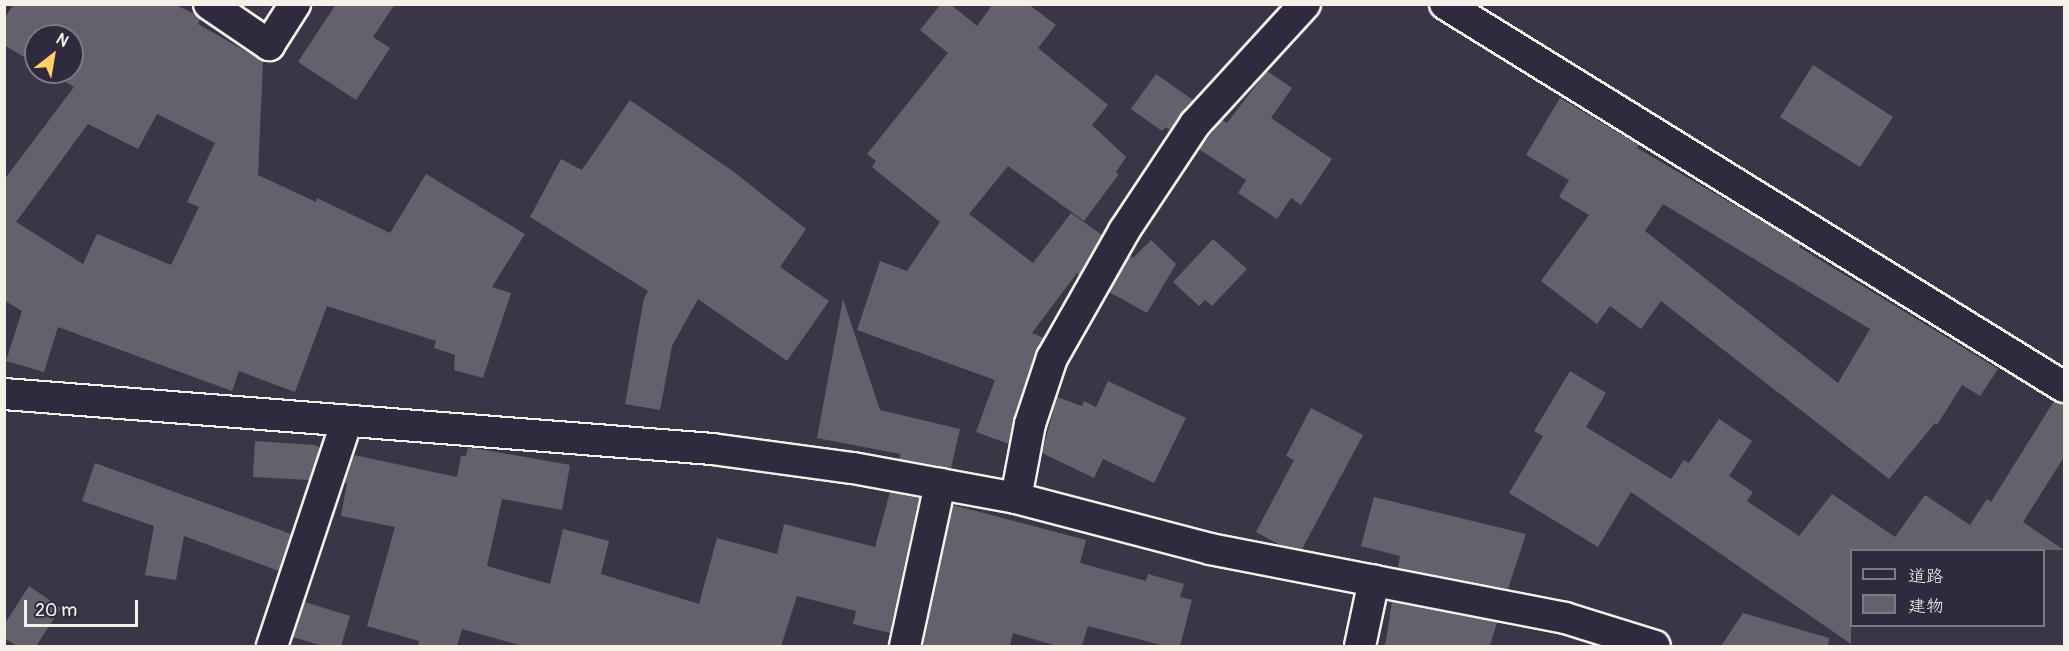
<!DOCTYPE html>
<meta charset="utf-8">
<style>
body{margin:0}
#map{position:relative;width:2069px;height:651px;overflow:hidden;background:#3b3647;font-family:Pangolin,"Klee One",sans-serif}
div>[style]{position:absolute}
[style*='--x']{left:calc(var(--x)*1px);top:calc(var(--y)*1px);width:calc(var(--w)*1px);rotate:calc(var(--a)*1deg)}
.building>*{inset:0;background:#65616c}
.roads{filter:drop-shadow(2px 0 #f4f1e8) drop-shadow(-2px 0 #f4f1e8) drop-shadow(0 2px #f4f1e8) drop-shadow(0 -2px #f4f1e8)}
.minor>*{height:30px;margin:-15px;padding:0 15px;transform-origin:15px;border-radius:15px;background:#2f2a3d}
span{translate:-50% -50%;white-space:nowrap;text-align:center;line-height:1.15;-webkit-text-stroke:4.5px #2f2a3d;paint-order:stroke}
.frame{position:absolute;inset:0;border:6px solid #f4f1e8;pointer-events:none}
.legend{position:absolute;left:1850px;top:549px;width:195px;height:78px;box-sizing:border-box;background:#2f2a3d;border:2px solid #7e7a81;margin:0;padding:8px 10px;list-style:none;font-size:18px;color:#f4f1e8}
.legend li{display:flex;align-items:center;gap:12px;height:30px}
.legend b{width:30px;border:2px solid #7e7a81}
.north{position:absolute;left:24px;top:24px;width:60px;height:60px;box-sizing:border-box;background:#2f2a3d;border:2px solid #7e7a81;border-radius:50%;rotate:31deg;font-size:16px;font-weight:700;line-height:24px;text-align:center;color:#f4f1e8}
.north::after{content:'';display:block;margin:auto;width:21px;height:27px;background:#ffd166;clip-path:polygon(50% 0,100% 100%,50% 72%,0 100%)}
.scale{position:absolute;left:24px;top:600px;width:114px;height:27px;box-sizing:border-box;border:3px solid #f4f1e8;border-top:0;padding-left:8px;font-size:18px;line-height:21px;white-space:nowrap;color:#f4f1e8;-webkit-text-stroke:4px #2f2a3d;paint-order:stroke}
</style>
<div id="map">
<div class="building">
<div style="clip-path:polygon(evenodd,14px 4px,174px 4px,198px 16px,200px 19px,198px 24px,263px 61px,258px 175px,316px 202px,317px 198px,390px 233px,426px 174px,525px 234px,492px 287px,511px 293px,483px 378px,454px 370px,455px 355px,434px 348px,436px 341px,327px 306px,295px 392px,239px 371px,232px 391px,58px 327px,44px 372px,6px 361px,22px 311px,4px 300px,4px 180px,74px 87px,49px 72px,72px 72px,72px 36px,36px 36px,36px 64px,4px 45px,4px 19px,14px 4px,157px 114px,215px 143px,187px 202px,199px 207px,171px 265px,97px 234px,83px 264px,16px 222px,88px 124px,138px 149px,157px 114px)"></div>
<div style="clip-path:polygon(336px 4px,395px 4px,373px 37px,390px 48px,356px 100px,298px 62px)"></div>
<div style="clip-path:polygon(941px 4px,950px 4px,977px 26px,993px 4px,1028px 4px,1056px 25px,1038px 48px,1108px 105px,1092px 125px,1126px 157px,1116px 172px,1119px 174px,1084px 221px,1008px 166px,969px 214px,1033px 263px,1071px 213px,1102px 235px,1079px 275px,1077px 273px,1032px 333px,1044px 338px,1036px 353px,1014px 419px,1009px 444px,976px 432px,995px 380px,857px 330px,880px 261px,907px 271px,940px 222px,872px 167px,876px 161px,867px 154px,948px 53px,920px 30px)"></div>
<div style="clip-path:polygon(1813px 65px,1893px 117px,1860px 167px,1780px 117px)"></div>
<div style="clip-path:polygon(1267px 71px,1292px 88px,1271px 118px,1332px 159px,1301px 205px,1291px 198px,1277px 219px,1238px 193px,1246px 180px,1199px 149px,1222px 120px,1227px 123px)"></div>
<div style="clip-path:polygon(1156px 74px,1193px 100px,1170px 130px,1166px 127px,1162px 131px,1131px 109px)"></div>
<div style="clip-path:polygon(evenodd,1560px 98px,1639px 145px,1637px 148px,1801px 244px,1799px 247px,1998px 369px,1980px 396px,1962px 385px,1937px 425px,1935px 423px,1889px 479px,1661px 301px,1641px 329px,1610px 306px,1597px 324px,1541px 281px,1589px 215px,1559px 197px,1569px 180px,1526px 155px,1560px 98px,1663px 204px,1870px 329px,1838px 383px,1645px 231px,1663px 204px)"></div>
<div style="clip-path:polygon(630px 100px,734px 172px,806px 229px,780px 267px,829px 301px,787px 361px,698px 299px,672px 346px,660px 410px,625px 404px,644px 298px,648px 291px,530px 217px,561px 159px,582px 170px)"></div>
<div style="clip-path:polygon(1213px 239px,1247px 269px,1212px 306px,1205px 300px,1199px 306px,1173px 282px)"></div>
<div style="clip-path:polygon(1151px 240px,1176px 264px,1147px 313px,1109px 292px,1130px 256px,1133px 258px)"></div>
<div style="clip-path:polygon(843px 299px,880px 410px,960px 429px,951px 468px,899px 459px,900px 454px,817px 438px)"></div>
<div style="clip-path:polygon(1570px 371px,1606px 393px,1586px 427px,1671px 479px,1684px 460px,1689px 463px,1719px 419px,1752px 441px,1729px 476px,1753px 492px,1747px 501px,1799px 536px,1832px 494px,1895px 537px,1925px 495px,1970px 525px,1987px 499px,1991px 502px,2054px 401px,2064px 404px,2064px 457px,2023px 522px,2064px 550px,1851px 550px,1851px 644px,1631px 492px,1598px 547px,1509px 493px,1543px 436px,1534px 431px)"></div>
<div style="clip-path:polygon(1108px 381px,1186px 418px,1154px 483px,1103px 459px,1094px 478px,1042px 453px,1057px 397px,1082px 406px,1084px 401px,1096px 407px)"></div>
<div style="clip-path:polygon(1311px 408px,1363px 435px,1302px 549px,1280px 545px,1256px 532px,1294px 460px,1286px 456px)"></div>
<div style="clip-path:polygon(255px 441px,315px 445px,320px 448px,309px 480px,253px 477px)"></div>
<div style="clip-path:polygon(468px 447px,570px 465px,562px 510px,502px 499px,487px 566px,550px 584px,563px 529px,609px 541px,601px 574px,699px 604px,717px 538px,777px 554px,784px 524px,875px 547px,890px 492px,919px 498px,890px 633px,853px 624px,856px 611px,797px 596px,781px 646px,523px 646px,462px 629px,457px 646px,418px 646px,419px 641px,367px 626px,395px 527px,341px 516px,347px 483px,345px 483px,354px 455px,457px 477px,461px 456px,466px 456px)"></div>
<div style="clip-path:polygon(95px 463px,291px 534px,279px 571px,184px 536px,176px 580px,145px 575px,154px 526px,82px 501px)"></div>
<div style="clip-path:polygon(1374px 497px,1526px 534px,1508px 589px,1398px 568px,1400px 556px,1361px 546px)"></div>
<div style="clip-path:polygon(953px 505px,1086px 540px,1080px 563px,1146px 581px,1148px 574px,1184px 584px,1180px 597px,1192px 600px,1180px 646px,1165px 646px,1088px 626px,1082px 646px,1057px 646px,1013px 633px,1010px 646px,923px 646px)"></div>
<div style="clip-path:polygon(29px 586px,61px 608px,36px 646px,17px 646px,4px 638px,4px 625px)"></div>
<div style="clip-path:polygon(305px 602px,350px 616px,341px 646px,323px 646px,293px 637px)"></div>
<div style="clip-path:polygon(1392px 602px,1497px 622px,1490px 646px,1385px 646px)"></div>
<div style="clip-path:polygon(1743px 613px,1829px 638px,1828px 646px,1721px 646px)"></div>
</div>
<div class="roads">
<div class="minor">
<div style="--x:209;--y:4;--w:73;--a:34.3"></div>
<div style="--x:269;--y:45;--w:49;--a:-57.6"></div>
<div style="--x:1445;--y:4;--w:728;--a:31.75"></div>
<div style="--x:4;--y:394;--w:710;--a:4.44"></div>
<div style="--x:712;--y:449;--w:142;--a:7.7"></div>
<div style="--x:853;--y:468;--w:166;--a:10.4"></div>
<div style="--x:1016;--y:498;--w:201;--a:14.7"></div>
<div style="--x:1210;--y:549;--w:362;--a:11"></div>
<div style="--x:1565;--y:618;--w:94;--a:17.3"></div>
<div style="--x:1016;--y:498;--w:75;--a:-79.3"></div>
<div style="--x:1030;--y:424;--w:70;--a:-71.6"></div>
<div style="--x:1052;--y:358;--w:146;--a:-60.4"></div>
<div style="--x:1124;--y:231;--w:128;--a:-56.4"></div>
<div style="--x:1195;--y:124;--w:163;--a:-47.5"></div>
<div style="--x:272;--y:646;--w:237;--a:-71.6"></div>
<div style="--x:905;--y:646;--w:166;--a:-77.8"></div>
<div style="--x:1360;--y:646;--w:67;--a:-78"></div>
</div>
</div>
<div class="frame"></div>
<ul class="legend">
<li><b style="height:8px;background:#2f2a3d"></b>道路</li>
<li><b style="height:16px;background:#65616c"></b>建物</li>
</ul>
<div class="north">N</div>
<div class="scale">20 m</div>
</div>
